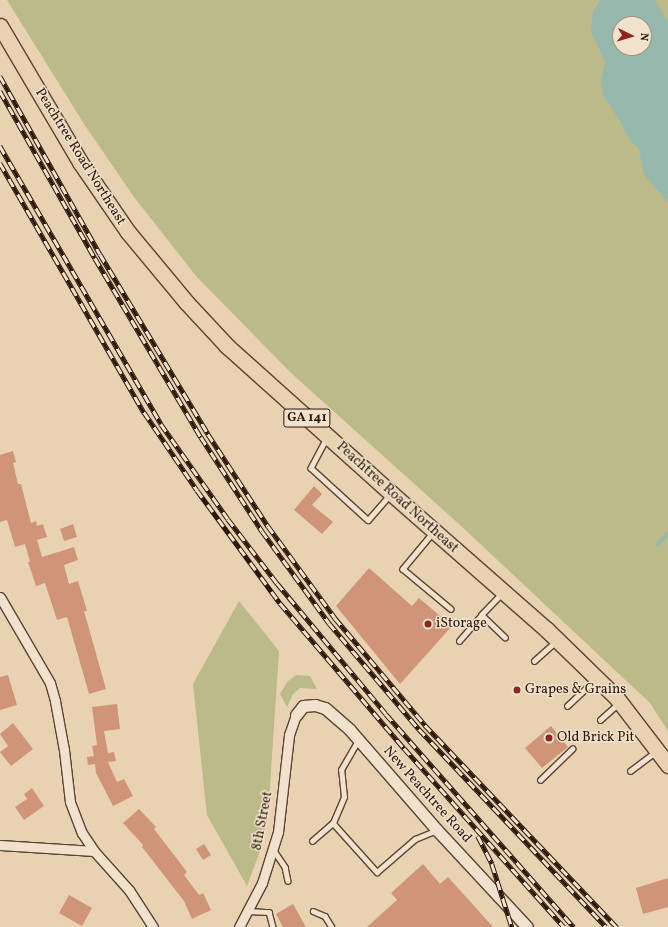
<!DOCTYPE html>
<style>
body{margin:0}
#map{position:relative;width:668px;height:927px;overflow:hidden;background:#e8d2b2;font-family:Vollkorn,serif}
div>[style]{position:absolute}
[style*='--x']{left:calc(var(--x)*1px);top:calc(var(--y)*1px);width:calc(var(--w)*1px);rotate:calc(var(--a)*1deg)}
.green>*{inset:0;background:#bbba88}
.water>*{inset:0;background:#97b8ac}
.stream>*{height:3.5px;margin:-1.75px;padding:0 1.75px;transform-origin:1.75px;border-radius:1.75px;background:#97b8ac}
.building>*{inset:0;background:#d09578}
.roads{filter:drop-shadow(1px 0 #5c4531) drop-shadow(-1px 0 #5c4531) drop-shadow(0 1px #5c4531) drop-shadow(0 -1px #5c4531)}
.service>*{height:4.5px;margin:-2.25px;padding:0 2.25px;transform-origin:2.25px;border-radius:2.25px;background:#f0e2cd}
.minor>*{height:9px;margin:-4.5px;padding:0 4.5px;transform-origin:4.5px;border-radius:4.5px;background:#f0e2cd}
.tertiary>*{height:11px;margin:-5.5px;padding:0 5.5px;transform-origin:5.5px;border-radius:5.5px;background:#f0e2cd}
.trunk>*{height:15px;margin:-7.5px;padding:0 7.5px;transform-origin:7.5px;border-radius:7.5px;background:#e8d2b2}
.rail>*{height:4.5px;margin-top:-2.25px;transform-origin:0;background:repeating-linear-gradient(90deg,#f0e2cd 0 9px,#2d1606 0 18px);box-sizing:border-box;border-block:1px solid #2d1606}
.dots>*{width:11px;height:11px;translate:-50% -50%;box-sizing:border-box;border:2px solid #f0e2cd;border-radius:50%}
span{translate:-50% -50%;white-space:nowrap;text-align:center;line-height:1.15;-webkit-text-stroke:3px #f0e2cd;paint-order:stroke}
.shield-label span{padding:1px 3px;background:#f0e2cd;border:1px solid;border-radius:3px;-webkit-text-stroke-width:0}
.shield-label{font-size:13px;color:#2d1606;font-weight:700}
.street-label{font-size:14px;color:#2d1606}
.poi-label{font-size:14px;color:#2d1606}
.left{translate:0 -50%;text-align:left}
.north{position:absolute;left:612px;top:16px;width:40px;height:40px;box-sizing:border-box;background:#f0e2cd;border:1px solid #a2907d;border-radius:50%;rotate:95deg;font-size:11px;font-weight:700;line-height:16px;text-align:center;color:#2d1606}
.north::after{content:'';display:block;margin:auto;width:14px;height:18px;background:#8f2418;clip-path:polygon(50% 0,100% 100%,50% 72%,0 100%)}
</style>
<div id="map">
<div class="green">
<div style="clip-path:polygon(evenodd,7px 0,668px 0,668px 731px,650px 703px,460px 525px,290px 372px,196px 276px,134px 197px,84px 124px,7px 0,620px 24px,644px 24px,644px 48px,620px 48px,620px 24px)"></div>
<div style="clip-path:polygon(239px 601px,279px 651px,268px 816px,260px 851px,247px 886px,207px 815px,193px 684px)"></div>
<div style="clip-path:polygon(296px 675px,310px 676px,317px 689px,300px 688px,293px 694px,287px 707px,280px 694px,287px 682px)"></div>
</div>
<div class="water">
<div style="clip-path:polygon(evenodd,600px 0,655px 0,668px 23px,668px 202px,644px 175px,639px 149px,629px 139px,619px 119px,603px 96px,601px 81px,605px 62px,591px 31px,593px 12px,600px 0,620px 24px,644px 24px,644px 48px,620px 48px,620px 24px)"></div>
</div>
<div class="stream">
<div style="--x:658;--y:544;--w:14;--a:-45"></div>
</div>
<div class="building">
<div style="clip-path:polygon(13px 451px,16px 462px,13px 463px,18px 484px,21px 484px,31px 523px,36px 521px,37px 526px,43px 524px,47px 537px,37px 540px,42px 557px,74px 547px,78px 560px,64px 565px,69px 584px,78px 581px,87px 611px,84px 611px,106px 689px,89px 694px,67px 617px,57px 620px,45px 583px,36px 586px,28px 562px,30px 562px,25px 544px,15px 547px,7px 520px,0 522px,0 455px)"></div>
<div style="clip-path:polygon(314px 486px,322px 494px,312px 505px,333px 522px,322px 534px,294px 510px)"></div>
<div style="clip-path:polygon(73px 524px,77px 537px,64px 541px,60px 529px)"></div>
<div style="clip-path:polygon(369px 568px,412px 606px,419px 598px,452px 626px,400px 684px,336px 606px)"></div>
<div style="clip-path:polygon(8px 675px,17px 705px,0 710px,0 677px)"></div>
<div style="clip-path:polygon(117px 704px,120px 729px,104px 731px,108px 753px,114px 752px,116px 761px,108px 762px,117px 782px,124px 779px,133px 796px,113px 806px,96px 773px,95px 764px,88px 765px,87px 757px,94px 756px,92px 746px,97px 745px,92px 707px)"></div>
<div style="clip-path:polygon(13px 723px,33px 749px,11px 766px,0 752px,8px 746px,0 734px)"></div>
<div style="clip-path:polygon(551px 726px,568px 747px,542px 768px,525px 748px)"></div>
<div style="clip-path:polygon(32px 788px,44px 806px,24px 820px,15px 807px,27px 799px,24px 794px)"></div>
<div style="clip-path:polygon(139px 809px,156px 827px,154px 829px,187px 872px,184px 875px,199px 895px,203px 893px,211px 910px,192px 919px,184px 901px,142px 847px,143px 845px,123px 823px)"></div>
<div style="clip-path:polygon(204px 844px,211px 855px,203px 860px,196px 849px)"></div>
<div style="clip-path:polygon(423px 864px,440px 884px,448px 877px,493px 927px,367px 927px,397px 900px,391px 893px)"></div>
<div style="clip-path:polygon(668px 878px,668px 907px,643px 914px,636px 888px)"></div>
<div style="clip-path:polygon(69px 895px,92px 908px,82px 926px,59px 913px)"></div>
<div style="clip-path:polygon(293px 904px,306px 927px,283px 927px,276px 914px)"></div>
</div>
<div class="roads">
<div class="service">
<div style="--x:327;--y:438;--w:34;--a:118"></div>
<div style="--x:311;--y:468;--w:77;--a:42.4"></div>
<div style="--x:368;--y:520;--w:33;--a:-49"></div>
<div style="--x:433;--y:533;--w:47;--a:129.8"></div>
<div style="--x:403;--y:569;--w:62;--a:39.8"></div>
<div style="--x:502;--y:594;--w:29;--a:134"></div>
<div style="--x:482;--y:615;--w:32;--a:44"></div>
<div style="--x:459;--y:641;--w:35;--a:-49"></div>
<div style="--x:534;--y:661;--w:30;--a:-42"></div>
<div style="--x:567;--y:706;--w:38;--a:-43"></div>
<div style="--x:600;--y:720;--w:25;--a:-42"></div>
<div style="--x:630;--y:771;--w:31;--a:-37"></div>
<div style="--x:540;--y:780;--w:45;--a:-44.1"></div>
<div style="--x:333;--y:823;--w:28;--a:-67"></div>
<div style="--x:344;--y:797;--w:27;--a:-96"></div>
<div style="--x:341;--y:770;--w:34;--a:-60"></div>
<div style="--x:312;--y:841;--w:28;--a:-41"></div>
<div style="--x:333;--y:823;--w:66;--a:48.1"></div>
<div style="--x:377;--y:872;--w:50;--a:-41"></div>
<div style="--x:415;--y:839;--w:24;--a:-22"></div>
<div style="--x:273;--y:849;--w:22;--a:56"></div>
<div style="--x:285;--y:867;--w:14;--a:78"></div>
<div style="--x:248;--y:911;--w:21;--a:3"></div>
<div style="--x:269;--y:912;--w:16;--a:75"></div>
<div style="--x:313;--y:911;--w:13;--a:23"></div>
<div style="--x:325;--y:916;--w:13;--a:58"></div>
</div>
<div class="minor">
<div style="--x:0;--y:597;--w:99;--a:59.8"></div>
<div style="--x:50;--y:683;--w:19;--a:74"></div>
<div style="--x:55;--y:701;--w:50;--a:79.6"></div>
<div style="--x:64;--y:750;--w:52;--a:83.4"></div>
<div style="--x:70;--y:802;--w:33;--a:69"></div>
<div style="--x:82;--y:833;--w:22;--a:56"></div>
<div style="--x:94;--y:851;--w:52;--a:48.1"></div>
<div style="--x:129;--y:890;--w:44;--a:57"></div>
<div style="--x:0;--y:845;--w:94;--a:3.7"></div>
<div style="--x:239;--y:927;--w:50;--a:-62.4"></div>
<div style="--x:262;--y:883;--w:53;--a:-72.6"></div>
<div style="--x:278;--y:832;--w:98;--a:-83.5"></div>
<div style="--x:289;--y:735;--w:21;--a:-71"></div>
</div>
<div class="tertiary">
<div style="--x:296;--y:715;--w:11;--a:-52"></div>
<div style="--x:303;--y:706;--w:12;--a:-5"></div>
<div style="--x:315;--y:705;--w:10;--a:17"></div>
<div style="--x:325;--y:708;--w:33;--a:41"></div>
<div style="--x:350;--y:730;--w:133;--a:49"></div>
<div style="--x:437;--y:830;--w:132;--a:47.1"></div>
</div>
<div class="trunk">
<div style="--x:0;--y:26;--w:158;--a:59.5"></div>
<div style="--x:80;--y:162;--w:85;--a:55.6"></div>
<div style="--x:128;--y:232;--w:92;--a:50.3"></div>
<div style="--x:187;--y:303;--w:59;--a:47.1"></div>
<div style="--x:227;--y:346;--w:220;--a:41.9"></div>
<div style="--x:391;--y:493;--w:206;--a:41.3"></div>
<div style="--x:546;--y:629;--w:98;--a:44.2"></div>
<div style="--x:616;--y:697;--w:86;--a:52.6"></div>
</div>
</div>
<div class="rail">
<div style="--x:0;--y:76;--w:204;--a:60.7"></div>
<div style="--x:100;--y:254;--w:210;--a:59"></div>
<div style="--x:208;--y:434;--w:110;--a:56.9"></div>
<div style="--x:268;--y:526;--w:114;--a:53.9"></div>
<div style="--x:335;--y:618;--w:140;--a:49.9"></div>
<div style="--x:425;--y:725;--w:279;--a:46.5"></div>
<div style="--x:0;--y:91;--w:192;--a:60.4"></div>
<div style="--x:95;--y:258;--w:208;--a:59.4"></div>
<div style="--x:201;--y:437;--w:112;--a:57"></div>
<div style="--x:262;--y:531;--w:114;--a:53.9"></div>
<div style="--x:329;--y:623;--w:139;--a:49.7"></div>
<div style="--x:419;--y:729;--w:272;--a:46.6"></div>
<div style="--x:0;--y:146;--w:321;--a:59.9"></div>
<div style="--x:161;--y:424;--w:116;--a:54.8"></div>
<div style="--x:228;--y:519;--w:81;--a:52.6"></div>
<div style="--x:277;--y:583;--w:170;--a:50.2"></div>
<div style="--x:386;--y:714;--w:284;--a:48.6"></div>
<div style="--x:0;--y:163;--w:288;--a:60"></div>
<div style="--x:144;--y:412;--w:94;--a:55.8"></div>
<div style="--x:197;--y:490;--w:140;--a:53.7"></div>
<div style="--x:280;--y:603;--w:191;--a:49.5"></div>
<div style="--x:404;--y:748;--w:240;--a:48.2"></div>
<div style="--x:478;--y:836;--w:31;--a:63"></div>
<div style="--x:492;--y:864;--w:66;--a:72.4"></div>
</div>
<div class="dots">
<div style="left:428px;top:624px;background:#8f2418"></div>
<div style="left:517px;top:690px;background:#8f2418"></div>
<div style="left:549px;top:738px;background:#8f2418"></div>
</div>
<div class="shield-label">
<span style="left:307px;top:418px">GA 141</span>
</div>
<div class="street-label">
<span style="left:80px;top:157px;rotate:58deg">Peachtree Road Northeast</span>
<span style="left:397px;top:498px;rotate:42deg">Peachtree Road Northeast</span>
<span style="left:427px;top:795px;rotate:48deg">New Peachtree Road</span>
<span style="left:263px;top:821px;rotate:-79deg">8th Street</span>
</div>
<div class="poi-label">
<span class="left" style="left:436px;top:624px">iStorage</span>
<span class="left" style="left:525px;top:690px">Grapes &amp; Grains</span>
<span class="left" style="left:557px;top:738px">Old Brick Pit</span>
</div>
<div class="north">N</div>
</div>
